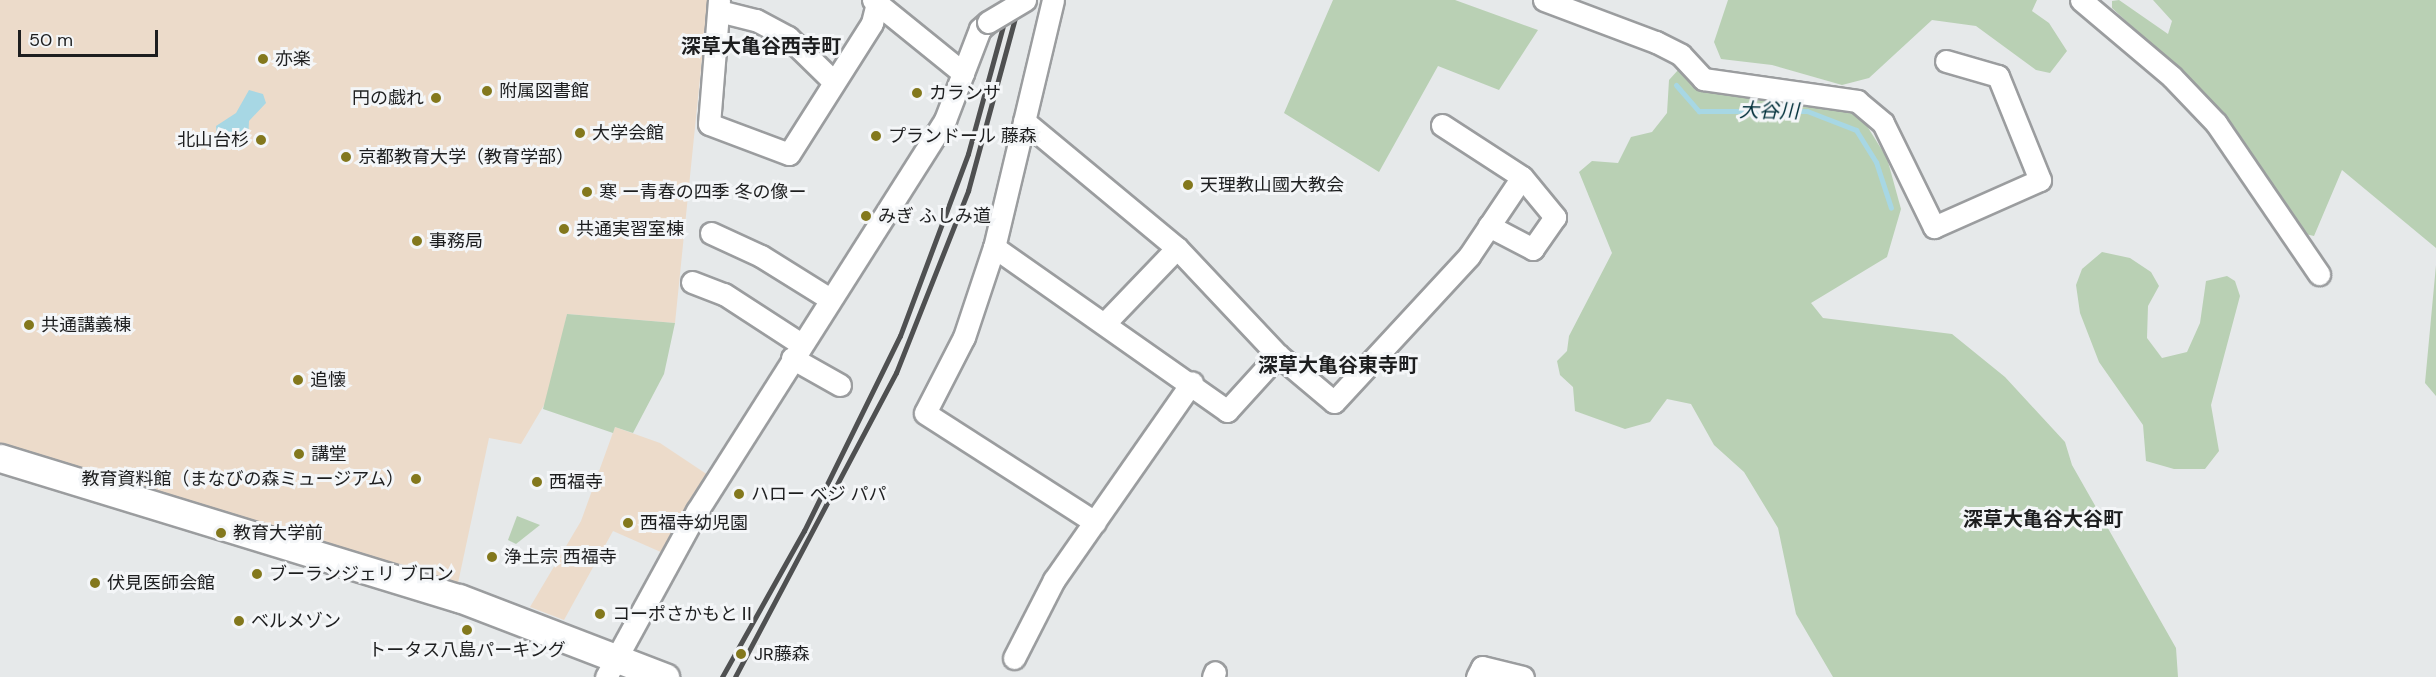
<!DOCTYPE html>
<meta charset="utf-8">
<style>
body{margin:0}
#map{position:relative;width:2436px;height:677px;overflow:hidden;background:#e6e9ea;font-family:"DM Sans","Noto Sans JP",sans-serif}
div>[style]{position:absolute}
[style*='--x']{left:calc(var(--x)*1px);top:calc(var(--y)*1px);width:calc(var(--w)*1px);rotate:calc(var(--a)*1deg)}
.education>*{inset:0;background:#ecdbca}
.green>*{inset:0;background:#b9d0b4}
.water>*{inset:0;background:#a7d7e4}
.stream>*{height:5px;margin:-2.5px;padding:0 2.5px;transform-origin:2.5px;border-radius:2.5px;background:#a7d7e4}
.roads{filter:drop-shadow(2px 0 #9b9d9f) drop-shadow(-2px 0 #9b9d9f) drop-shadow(0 2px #9b9d9f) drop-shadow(0 -2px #9b9d9f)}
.minor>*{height:21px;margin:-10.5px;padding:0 10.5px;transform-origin:10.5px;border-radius:10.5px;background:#fff}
.tertiary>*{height:27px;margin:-13.5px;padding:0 13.5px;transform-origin:13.5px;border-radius:13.5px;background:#fff}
.rail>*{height:4.5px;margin:-2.25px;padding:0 2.25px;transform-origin:2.25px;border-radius:2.25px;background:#4f5051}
.bridges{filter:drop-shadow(2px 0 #9b9d9f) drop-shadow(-2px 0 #9b9d9f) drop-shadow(0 2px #9b9d9f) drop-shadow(0 -2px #9b9d9f)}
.minor-bridge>*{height:21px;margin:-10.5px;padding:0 10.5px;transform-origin:10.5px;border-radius:10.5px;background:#fff}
.dots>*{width:16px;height:16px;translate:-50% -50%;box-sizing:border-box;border:3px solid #f4f6f8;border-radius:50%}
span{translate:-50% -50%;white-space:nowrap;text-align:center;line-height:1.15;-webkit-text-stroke:6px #f4f6f8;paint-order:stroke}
.poi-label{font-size:18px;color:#1d1e1f}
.left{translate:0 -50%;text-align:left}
.right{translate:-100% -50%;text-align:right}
.neighbourhood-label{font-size:20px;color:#1d1e1f;font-weight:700}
.water-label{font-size:20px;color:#04323c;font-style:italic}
.scale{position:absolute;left:18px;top:30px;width:140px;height:27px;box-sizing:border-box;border:3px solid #1d1e1f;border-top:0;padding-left:8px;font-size:18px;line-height:21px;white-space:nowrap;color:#1d1e1f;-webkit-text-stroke:4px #f4f6f8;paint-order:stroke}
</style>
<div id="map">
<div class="education">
<div style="clip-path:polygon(0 0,708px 0,675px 323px,567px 314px,550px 395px,521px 444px,489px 438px,458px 583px,0 446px)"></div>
<div style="clip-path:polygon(615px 427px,660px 443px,708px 475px,663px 553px,613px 531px,564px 620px,530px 607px,581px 521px)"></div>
</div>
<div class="green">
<div style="clip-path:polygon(1333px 0,1455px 0,1538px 30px,1499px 90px,1438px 66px,1379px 172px,1284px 113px)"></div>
<div style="clip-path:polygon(1728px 0,2037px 0,2032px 11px,2049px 23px,2067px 51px,2050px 73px,2036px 70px,1976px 26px,1932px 20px,1869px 78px,1842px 85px,1772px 65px,1721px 59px,1714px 42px)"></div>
<div style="clip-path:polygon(2119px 0,2168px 34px,2172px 21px,2153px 0,2436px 0,2436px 248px,2342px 170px,2314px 236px,2292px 231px,2241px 145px,2196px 86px,2112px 8px,2112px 1px)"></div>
<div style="clip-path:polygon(1679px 69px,1709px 92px,1834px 106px,1862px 118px,1887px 158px,1901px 209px,1887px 257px,1811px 303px,1823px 318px,1952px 334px,2005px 377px,2065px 442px,2072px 465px,2176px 648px,2178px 677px,1833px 677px,1796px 614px,1778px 528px,1744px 472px,1714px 445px,1691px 404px,1667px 399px,1650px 422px,1625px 429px,1575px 411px,1573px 387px,1560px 375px,1557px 361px,1567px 351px,1569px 336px,1612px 253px,1579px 172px,1592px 161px,1618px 163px,1631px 137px,1652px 132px,1667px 113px,1669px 80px)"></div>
<div style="clip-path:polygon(2102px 252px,2130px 258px,2151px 272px,2159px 286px,2148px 306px,2147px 338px,2162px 358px,2187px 352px,2200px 323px,2206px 281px,2227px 276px,2235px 281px,2240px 296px,2211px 405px,2219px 451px,2205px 469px,2174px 469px,2146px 461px,2143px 425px,2099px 362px,2080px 313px,2076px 285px,2082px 269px)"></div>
<div style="clip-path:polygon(2436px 265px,2436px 396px,2425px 383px)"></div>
<div style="clip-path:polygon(567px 314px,675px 323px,664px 374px,633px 433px,615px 427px,613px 433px,543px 409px)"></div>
<div style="clip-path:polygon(517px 516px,540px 525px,516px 544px,508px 540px)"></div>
</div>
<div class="water">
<div style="clip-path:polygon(249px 90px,263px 94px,266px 103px,249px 121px,248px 142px,229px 147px,217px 139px,216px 126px,236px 113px)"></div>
</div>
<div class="stream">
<div style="--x:1676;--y:85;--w:35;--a:49"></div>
<div style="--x:1699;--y:111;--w:108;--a:0"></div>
<div style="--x:1807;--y:111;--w:53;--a:21.2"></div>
<div style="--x:1856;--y:130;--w:38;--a:58"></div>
<div style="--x:1876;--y:162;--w:48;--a:71.9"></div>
</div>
<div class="roads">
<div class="minor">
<div style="--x:719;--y:0;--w:124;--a:94.6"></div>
<div style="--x:709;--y:124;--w:85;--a:20.6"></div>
<div style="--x:789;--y:154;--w:155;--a:-57.6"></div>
<div style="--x:872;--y:23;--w:21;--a:-76"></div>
<div style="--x:873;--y:0;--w:116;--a:39"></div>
<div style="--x:1053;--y:0;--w:254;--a:103.4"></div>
<div style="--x:994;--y:247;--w:95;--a:108.4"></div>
<div style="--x:964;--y:337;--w:85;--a:117.2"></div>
<div style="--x:925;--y:413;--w:202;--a:32.7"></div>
<div style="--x:1544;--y:0;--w:120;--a:20.6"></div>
<div style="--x:1656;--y:42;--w:28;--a:27"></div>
<div style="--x:1681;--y:55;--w:33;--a:47"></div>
<div style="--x:1703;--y:79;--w:156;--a:8.1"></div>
<div style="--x:1857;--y:101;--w:34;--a:40"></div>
<div style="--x:1883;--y:123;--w:116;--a:63.9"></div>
<div style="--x:1934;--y:227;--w:116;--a:-23.9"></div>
<div style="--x:2040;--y:180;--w:112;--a:-112"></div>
<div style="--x:1998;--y:76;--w:54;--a:-163.9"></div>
<div style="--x:2081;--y:0;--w:119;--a:40.2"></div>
<div style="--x:2172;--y:77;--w:64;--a:46.3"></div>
<div style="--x:2216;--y:123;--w:183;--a:55.7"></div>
<div style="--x:719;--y:11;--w:38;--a:14"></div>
<div style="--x:756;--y:20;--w:36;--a:28"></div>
<div style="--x:788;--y:37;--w:64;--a:44.4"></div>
<div style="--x:1024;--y:121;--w:199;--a:39.7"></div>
<div style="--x:1177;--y:248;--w:147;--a:46.7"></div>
<div style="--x:1278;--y:355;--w:73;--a:40"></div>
<div style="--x:1334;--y:402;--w:199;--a:-47.2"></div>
<div style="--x:1469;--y:256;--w:95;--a:-56.1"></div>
<div style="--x:1442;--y:125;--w:95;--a:33"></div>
<div style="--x:1522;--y:177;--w:52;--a:50.5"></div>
<div style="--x:1555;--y:217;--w:39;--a:125"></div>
<div style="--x:1533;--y:249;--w:50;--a:-152.4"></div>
<div style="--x:711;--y:233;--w:55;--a:24.7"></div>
<div style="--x:761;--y:256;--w:81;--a:31.9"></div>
<div style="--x:994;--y:247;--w:285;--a:35.1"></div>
<div style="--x:1227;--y:411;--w:76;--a:-47.7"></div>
<div style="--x:692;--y:282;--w:34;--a:21"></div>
<div style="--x:724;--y:294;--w:92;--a:33"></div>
<div style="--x:1105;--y:323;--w:104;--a:-46.2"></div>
<div style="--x:792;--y:358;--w:55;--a:29.4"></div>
<div style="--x:1014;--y:658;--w:88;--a:-62.9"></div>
<div style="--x:1054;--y:580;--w:241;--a:-55.1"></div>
<div style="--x:606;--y:677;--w:189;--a:-61.3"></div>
<div style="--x:697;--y:511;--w:463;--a:-57.6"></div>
<div style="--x:945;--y:120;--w:97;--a:-69"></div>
<div style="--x:980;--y:29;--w:11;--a:-41"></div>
<div style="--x:1213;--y:677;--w:5;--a:-68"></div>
<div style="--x:1477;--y:677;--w:11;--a:-63"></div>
<div style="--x:1482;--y:667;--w:42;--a:13.7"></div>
</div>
<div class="tertiary">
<div style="--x:0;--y:458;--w:480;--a:17"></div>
<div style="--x:459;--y:598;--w:221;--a:21"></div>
</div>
</div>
<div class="rail">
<div style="--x:722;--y:677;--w:167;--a:-60.7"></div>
<div style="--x:804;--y:531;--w:217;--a:-63.8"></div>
<div style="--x:900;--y:336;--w:194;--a:-69.5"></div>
<div style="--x:968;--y:154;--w:160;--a:-74.7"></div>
<div style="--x:735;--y:677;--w:344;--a:-62.1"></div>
<div style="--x:896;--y:373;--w:196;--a:-68.4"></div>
<div style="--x:968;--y:191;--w:198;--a:-74.8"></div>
</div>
<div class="bridges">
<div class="minor-bridge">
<div style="--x:988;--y:22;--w:43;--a:-30.7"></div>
</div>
</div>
<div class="dots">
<div style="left:263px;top:59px;background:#83781d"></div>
<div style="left:487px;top:91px;background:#83781d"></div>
<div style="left:917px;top:93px;background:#83781d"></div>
<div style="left:436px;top:98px;background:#83781d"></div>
<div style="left:580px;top:133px;background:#83781d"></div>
<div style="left:876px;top:136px;background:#83781d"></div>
<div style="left:261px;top:140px;background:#83781d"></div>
<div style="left:346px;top:157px;background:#83781d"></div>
<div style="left:1188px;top:185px;background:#83781d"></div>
<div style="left:587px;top:192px;background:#83781d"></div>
<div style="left:866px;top:216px;background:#83781d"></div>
<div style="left:564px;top:229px;background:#83781d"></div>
<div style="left:417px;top:241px;background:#83781d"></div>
<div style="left:29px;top:325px;background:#83781d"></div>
<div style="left:298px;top:380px;background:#83781d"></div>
<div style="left:299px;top:454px;background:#83781d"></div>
<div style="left:416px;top:479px;background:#83781d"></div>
<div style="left:537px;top:482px;background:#83781d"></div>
<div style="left:739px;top:494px;background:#83781d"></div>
<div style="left:628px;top:523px;background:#83781d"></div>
<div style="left:221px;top:533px;background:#83781d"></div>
<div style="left:492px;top:557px;background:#83781d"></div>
<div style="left:257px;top:574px;background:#83781d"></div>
<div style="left:95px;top:583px;background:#83781d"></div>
<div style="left:600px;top:614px;background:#83781d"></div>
<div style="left:239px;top:621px;background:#83781d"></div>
<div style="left:467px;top:630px;background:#83781d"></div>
<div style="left:741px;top:654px;background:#83781d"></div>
</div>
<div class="poi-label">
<span class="left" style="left:275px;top:59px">亦楽</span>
<span class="left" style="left:499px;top:91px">附属図書館</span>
<span class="left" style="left:929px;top:93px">カランサ</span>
<span class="right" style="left:424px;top:98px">円の戯れ</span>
<span class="left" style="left:592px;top:133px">大学会館</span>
<span class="left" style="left:888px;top:136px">プランドール 藤森</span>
<span class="right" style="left:249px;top:140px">北山台杉</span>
<span class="left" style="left:358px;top:157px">京都教育大学（教育学部）</span>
<span class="left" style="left:1200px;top:185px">天理教山國大教会</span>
<span class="left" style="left:599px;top:192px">寒 ー青春の四季 冬の像ー</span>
<span class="left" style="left:878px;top:216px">みぎ ふしみ道</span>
<span class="left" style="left:576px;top:229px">共通実習室棟</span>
<span class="left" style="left:429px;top:241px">事務局</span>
<span class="left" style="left:41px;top:325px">共通講義棟</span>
<span class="left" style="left:310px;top:380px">追懐</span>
<span class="left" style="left:311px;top:454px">講堂</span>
<span class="right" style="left:404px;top:479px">教育資料館（まなびの森ミュージアム）</span>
<span class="left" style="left:549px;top:482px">西福寺</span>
<span class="left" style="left:751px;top:494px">ハロー ベジ パパ</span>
<span class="left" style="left:640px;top:523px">西福寺幼児園</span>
<span class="left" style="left:233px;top:533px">教育大学前</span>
<span class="left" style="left:504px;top:557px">浄土宗 西福寺</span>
<span class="left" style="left:269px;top:574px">ブーランジェリ ブロン</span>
<span class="left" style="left:107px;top:583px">伏見医師会館</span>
<span class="left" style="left:612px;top:614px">コーポさかもとⅡ</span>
<span class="left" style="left:251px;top:621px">ベルメゾン</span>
<span style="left:467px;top:650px">トータス八島パーキング</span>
<span class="left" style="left:754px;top:654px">JR藤森</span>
</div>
<div class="neighbourhood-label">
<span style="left:761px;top:46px">深草大亀谷西寺町</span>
<span style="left:1338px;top:365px">深草大亀谷東寺町</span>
<span style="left:2043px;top:519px">深草大亀谷大谷町</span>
</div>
<div class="water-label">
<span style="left:1769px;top:111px;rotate:1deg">大谷川</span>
</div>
<div class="scale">50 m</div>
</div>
